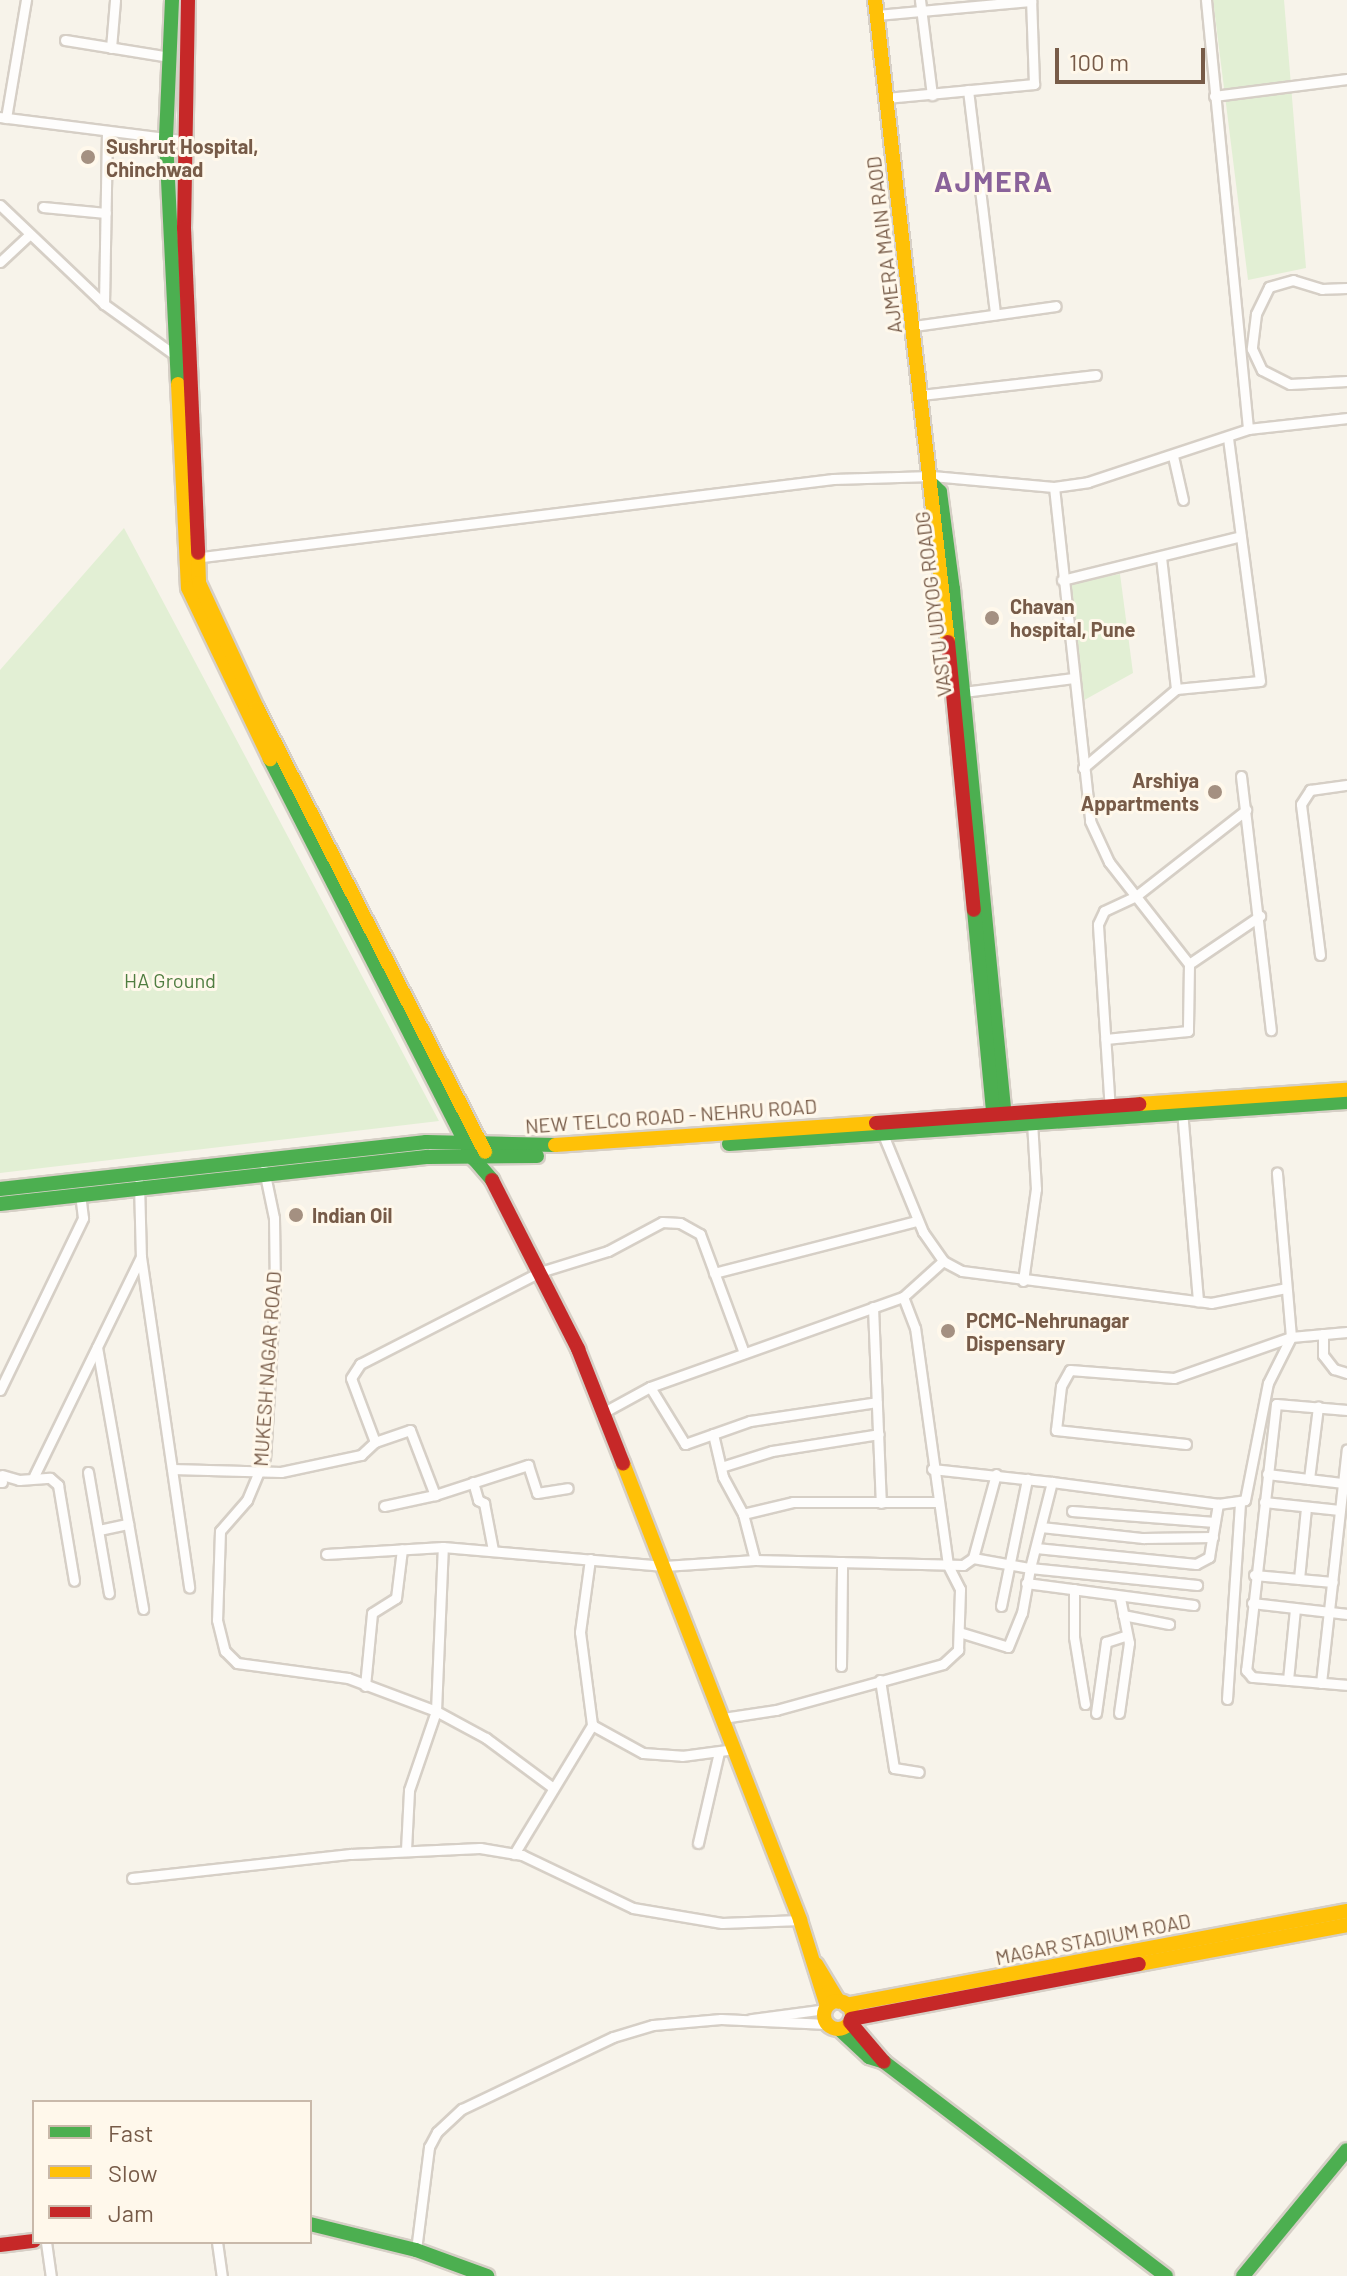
<!DOCTYPE html>
<style>
body{margin:0}
#map{position:relative;width:1347px;height:2276px;overflow:hidden;background:#f7f3ea;font-family:Barlow,sans-serif}
div>[style]{position:absolute}
[style*='--x']{left:calc(var(--x)*1px);top:calc(var(--y)*1px);width:calc(var(--w)*1px);rotate:calc(var(--a)*1deg)}
.green>*{inset:0;background:#e2efd4}
.roads{filter:drop-shadow(2px 0 #d6cfc6) drop-shadow(-2px 0 #d6cfc6) drop-shadow(0 2px #d6cfc6) drop-shadow(0 -2px #d6cfc6)}
.street>*{height:9px;margin:-4.5px;padding:0 4.5px;transform-origin:4.5px;border-radius:4.5px;background:#fefdfc}
.fast>*{height:14px;margin:-7px;padding:0 7px;transform-origin:7px;border-radius:7px;background:#4caf50}
.slow>*{height:14px;margin:-7px;padding:0 7px;transform-origin:7px;border-radius:7px;background:#ffc107}
.slow>.ring{margin:-7px;padding:0;box-sizing:content-box;background:none;border:14px solid #ffc107;border-radius:50%}
.jam>*{height:14px;margin:-7px;padding:0 7px;transform-origin:7px;border-radius:7px;background:#c62828}
.dots>*{width:22px;height:22px;translate:-50% -50%;box-sizing:border-box;border:4px solid #fff8eb;border-radius:50%}
span{translate:-50% -50%;white-space:nowrap;text-align:center;line-height:1.15;-webkit-text-stroke:6px #fff8eb;paint-order:stroke}
.poi-label{font-size:20px;color:#775b48;font-weight:700}
.left{translate:0 -50%;text-align:left}
.right{translate:-100% -50%;text-align:right}
.street-label{font-size:20px;color:#775b48}
.park-label{font-size:20px;color:#4f7d40}
.district-label{font-size:28px;color:#8a639a;font-weight:700;letter-spacing:2px}
.legend{position:absolute;left:32px;top:2100px;width:280px;height:144px;box-sizing:border-box;background:#fff8eb;border:2px solid #c9b9aa;margin:0;padding:10px 14px;list-style:none;font-size:24px;color:#775b48}
.legend li{display:flex;align-items:center;gap:16px;height:40px}
.legend b{width:40px;border:2px solid #c9b9aa}
.scale{position:absolute;left:1055px;top:48px;width:150px;height:36px;box-sizing:border-box;border:4px solid #775b48;border-top:0;padding-left:10px;font-size:24px;line-height:28px;white-space:nowrap;color:#775b48;-webkit-text-stroke:6px #fff8eb;paint-order:stroke}
</style>
<div id="map">
<div class="green">
<div style="clip-path:polygon(1213px 0,1284px 0,1306px 268px,1248px 280px)"></div>
<div style="clip-path:polygon(124px 528px,439px 1121px,0 1173px,0 670px)"></div>
<div style="clip-path:polygon(1120px 574px,1133px 673px,1079px 703px,1066px 584px)"></div>
</div>
<div class="roads">
<div class="street">
<div style="--x:920;--y:0;--w:96;--a:82.8"></div>
<div style="--x:1206;--y:0;--w:431;--a:84.4"></div>
<div style="--x:876;--y:15;--w:156;--a:-5.2"></div>
<div style="--x:65;--y:40;--w:106;--a:9.2"></div>
<div style="--x:111;--y:48;--w:48;--a:-85.2"></div>
<div style="--x:968;--y:90;--w:226;--a:83.1"></div>
<div style="--x:1214;--y:96;--w:134;--a:-7.3"></div>
<div style="--x:886;--y:98;--w:149;--a:-5.4"></div>
<div style="--x:1034;--y:84;--w:84;--a:-92"></div>
<div style="--x:0;--y:117;--w:184;--a:7.2"></div>
<div style="--x:6;--y:118;--w:120;--a:-80.4"></div>
<div style="--x:0;--y:205;--w:144;--a:43.6"></div>
<div style="--x:104;--y:304;--w:92;--a:35.8"></div>
<div style="--x:43;--y:207;--w:63;--a:5.4"></div>
<div style="--x:0;--y:262;--w:41;--a:-43"></div>
<div style="--x:1347;--y:288;--w:25;--a:178"></div>
<div style="--x:1322;--y:289;--w:30;--a:-163"></div>
<div style="--x:1293;--y:280;--w:25;--a:164"></div>
<div style="--x:1269;--y:287;--w:30;--a:116"></div>
<div style="--x:1256;--y:314;--w:35;--a:97"></div>
<div style="--x:1252;--y:349;--w:23;--a:65"></div>
<div style="--x:1262;--y:370;--w:31;--a:27"></div>
<div style="--x:1290;--y:384;--w:57;--a:-3"></div>
<div style="--x:104;--y:304;--w:171;--a:-89"></div>
<div style="--x:914;--y:326;--w:143;--a:-8"></div>
<div style="--x:921;--y:395;--w:176;--a:-6.5"></div>
<div style="--x:1173;--y:456;--w:45;--a:77.2"></div>
<div style="--x:1054;--y:487;--w:336;--a:83.8"></div>
<div style="--x:1090;--y:821;--w:45;--a:65.1"></div>
<div style="--x:1109;--y:862;--w:130;--a:51.9"></div>
<div style="--x:1189;--y:964;--w:67;--a:90.9"></div>
<div style="--x:1188;--y:1031;--w:83;--a:174.5"></div>
<div style="--x:1161;--y:557;--w:133;--a:83.5"></div>
<div style="--x:194;--y:558;--w:644;--a:-7.05"></div>
<div style="--x:833;--y:479;--w:99;--a:-1.7"></div>
<div style="--x:932;--y:476;--w:122;--a:5.2"></div>
<div style="--x:1054;--y:487;--w:34;--a:-8"></div>
<div style="--x:1088;--y:482;--w:169;--a:-18.3"></div>
<div style="--x:1248;--y:429;--w:100;--a:-6.3"></div>
<div style="--x:1062;--y:580;--w:184;--a:-13.8"></div>
<div style="--x:964;--y:692;--w:110;--a:-7.3"></div>
<div style="--x:1083;--y:768;--w:122;--a:-40.3"></div>
<div style="--x:1176;--y:689;--w:84;--a:-5.4"></div>
<div style="--x:1260;--y:681;--w:244;--a:-97.5"></div>
<div style="--x:1241;--y:776;--w:256;--a:83.3"></div>
<div style="--x:1320;--y:955;--w:152;--a:-97.2"></div>
<div style="--x:1301;--y:804;--w:17;--a:-57"></div>
<div style="--x:1310;--y:790;--w:37;--a:-8"></div>
<div style="--x:1189;--y:964;--w:86;--a:-34.1"></div>
<div style="--x:1182;--y:1110;--w:192;--a:85.2"></div>
<div style="--x:1110;--y:1111;--w:187;--a:-93.7"></div>
<div style="--x:1098;--y:924;--w:14;--a:-65"></div>
<div style="--x:1104;--y:911;--w:35;--a:-25"></div>
<div style="--x:1136;--y:896;--w:140;--a:-38"></div>
<div style="--x:882;--y:1132;--w:108;--a:67.7"></div>
<div style="--x:923;--y:1232;--w:35;--a:55"></div>
<div style="--x:943;--y:1261;--w:21;--a:28"></div>
<div style="--x:962;--y:1271;--w:251;--a:7.3"></div>
<div style="--x:1211;--y:1303;--w:76;--a:-11.3"></div>
<div style="--x:264;--y:1170;--w:49;--a:78.2"></div>
<div style="--x:274;--y:1218;--w:73;--a:89.2"></div>
<div style="--x:275;--y:1291;--w:166;--a:93.4"></div>
<div style="--x:265;--y:1457;--w:47;--a:112.7"></div>
<div style="--x:247;--y:1500;--w:41;--a:131.1"></div>
<div style="--x:220;--y:1531;--w:89;--a:91.9"></div>
<div style="--x:217;--y:1620;--w:32;--a:76"></div>
<div style="--x:225;--y:1651;--w:17;--a:45"></div>
<div style="--x:237;--y:1663;--w:112;--a:7.7"></div>
<div style="--x:348;--y:1678;--w:94;--a:20.6"></div>
<div style="--x:436;--y:1711;--w:57;--a:28.4"></div>
<div style="--x:486;--y:1738;--w:82;--a:36.6"></div>
<div style="--x:139;--y:1183;--w:74;--a:88.5"></div>
<div style="--x:141;--y:1257;--w:334;--a:81.7"></div>
<div style="--x:714;--y:1273;--w:209;--a:-14.4"></div>
<div style="--x:1023;--y:1281;--w:93;--a:-82"></div>
<div style="--x:1036;--y:1189;--w:67;--a:-93.4"></div>
<div style="--x:873;--y:1307;--w:196;--a:87.7"></div>
<div style="--x:1323;--y:1334;--w:21;--a:90"></div>
<div style="--x:1323;--y:1355;--w:18;--a:52"></div>
<div style="--x:1334;--y:1369;--w:14;--a:17"></div>
<div style="--x:97;--y:1347;--w:266;--a:80"></div>
<div style="--x:650;--y:1387;--w:67;--a:58.4"></div>
<div style="--x:685;--y:1444;--w:69;--a:-19.5"></div>
<div style="--x:750;--y:1421;--w:128;--a:-8.5"></div>
<div style="--x:0;--y:1390;--w:191;--a:-64.2"></div>
<div style="--x:83;--y:1218;--w:23;--a:-97"></div>
<div style="--x:1347;--y:1410;--w:71;--a:-175.2"></div>
<div style="--x:1276;--y:1404;--w:268;--a:96.4"></div>
<div style="--x:1246;--y:1670;--w:9;--a:49"></div>
<div style="--x:1252;--y:1677;--w:95;--a:4.8"></div>
<div style="--x:606;--y:1411;--w:50;--a:-28.6"></div>
<div style="--x:650;--y:1387;--w:269;--a:-19.6"></div>
<div style="--x:903;--y:1297;--w:54;--a:-42"></div>
<div style="--x:713;--y:1434;--w:44;--a:76.9"></div>
<div style="--x:723;--y:1477;--w:42;--a:61.6"></div>
<div style="--x:375;--y:1442;--w:68;--a:-110.6"></div>
<div style="--x:351;--y:1378;--w:17;--a:-57"></div>
<div style="--x:360;--y:1364;--w:202;--a:-27.1"></div>
<div style="--x:540;--y:1272;--w:71;--a:-17.2"></div>
<div style="--x:608;--y:1251;--w:61;--a:-28.2"></div>
<div style="--x:662;--y:1222;--w:18;--a:3"></div>
<div style="--x:680;--y:1223;--w:23;--a:29"></div>
<div style="--x:700;--y:1234;--w:127;--a:69.7"></div>
<div style="--x:1186;--y:1444;--w:131;--a:-173.9"></div>
<div style="--x:1056;--y:1430;--w:44;--a:-83.5"></div>
<div style="--x:1061;--y:1386;--w:18;--a:-61"></div>
<div style="--x:1070;--y:1370;--w:104;--a:4.4"></div>
<div style="--x:1174;--y:1378;--w:124;--a:-19.3"></div>
<div style="--x:1291;--y:1337;--w:56;--a:-5.1"></div>
<div style="--x:721;--y:1467;--w:53;--a:-17.4"></div>
<div style="--x:772;--y:1451;--w:108;--a:-9"></div>
<div style="--x:172;--y:1469;--w:109;--a:1.6"></div>
<div style="--x:281;--y:1472;--w:82;--a:-12"></div>
<div style="--x:361;--y:1455;--w:19;--a:-43"></div>
<div style="--x:375;--y:1442;--w:37;--a:-19"></div>
<div style="--x:410;--y:1430;--w:70;--a:69"></div>
<div style="--x:435;--y:1495;--w:98;--a:-17.9"></div>
<div style="--x:528;--y:1465;--w:29;--a:72"></div>
<div style="--x:537;--y:1493;--w:31;--a:-9"></div>
<div style="--x:932;--y:1469;--w:121;--a:6.2"></div>
<div style="--x:88;--y:1472;--w:123;--a:80.2"></div>
<div style="--x:1267;--y:1474;--w:77;--a:6.8"></div>
<div style="--x:2;--y:1475;--w:18;--a:16"></div>
<div style="--x:19;--y:1480;--w:31;--a:-4"></div>
<div style="--x:50;--y:1478;--w:11;--a:41"></div>
<div style="--x:58;--y:1485;--w:97;--a:80.5"></div>
<div style="--x:34;--y:1476;--w:244;--a:-64"></div>
<div style="--x:1309;--y:1479;--w:73;--a:-82.9"></div>
<div style="--x:0;--y:1482;--w:2;--a:0"></div>
<div style="--x:473;--y:1482;--w:19;--a:74"></div>
<div style="--x:478;--y:1500;--w:7;--a:27"></div>
<div style="--x:484;--y:1503;--w:48;--a:79.2"></div>
<div style="--x:1264;--y:1502;--w:76;--a:6"></div>
<div style="--x:384;--y:1506;--w:52;--a:-12.2"></div>
<div style="--x:1072;--y:1511;--w:143;--a:4.4"></div>
<div style="--x:1041;--y:1527;--w:103;--a:6.2"></div>
<div style="--x:1143;--y:1538;--w:70;--a:-0.8"></div>
<div style="--x:99;--y:1530;--w:30;--a:-12"></div>
<div style="--x:1036;--y:1548;--w:161;--a:5.7"></div>
<div style="--x:1196;--y:1564;--w:15;--a:-28"></div>
<div style="--x:1209;--y:1557;--w:54;--a:-80.4"></div>
<div style="--x:326;--y:1554;--w:117;--a:-3.4"></div>
<div style="--x:443;--y:1547;--w:222;--a:4.9"></div>
<div style="--x:664;--y:1566;--w:91;--a:-3.8"></div>
<div style="--x:755;--y:1560;--w:208;--a:1.4"></div>
<div style="--x:963;--y:1565;--w:12;--a:-35"></div>
<div style="--x:973;--y:1558;--w:87;--a:-74.7"></div>
<div style="--x:973;--y:1558;--w:58;--a:10"></div>
<div style="--x:1030;--y:1568;--w:89;--a:-75.7"></div>
<div style="--x:1052;--y:1482;--w:167;--a:7.5"></div>
<div style="--x:1218;--y:1504;--w:27;--a:-8"></div>
<div style="--x:1245;--y:1500;--w:119;--a:-78.9"></div>
<div style="--x:1268;--y:1383;--w:51;--a:-63.4"></div>
<div style="--x:1291;--y:1337;--w:165;--a:-94.9"></div>
<div style="--x:590;--y:1559;--w:74;--a:97.8"></div>
<div style="--x:580;--y:1632;--w:94;--a:82.6"></div>
<div style="--x:755;--y:1560;--w:48;--a:-104.6"></div>
<div style="--x:743;--y:1514;--w:51;--a:-13.5"></div>
<div style="--x:793;--y:1502;--w:143;--a:0"></div>
<div style="--x:1254;--y:1575;--w:79;--a:5.1"></div>
<div style="--x:1299;--y:1579;--w:72;--a:-84.4"></div>
<div style="--x:1026;--y:1583;--w:169;--a:7.5"></div>
<div style="--x:1074;--y:1589;--w:48;--a:90"></div>
<div style="--x:1074;--y:1637;--w:68;--a:80.7"></div>
<div style="--x:1252;--y:1603;--w:96;--a:6.6"></div>
<div style="--x:1001;--y:1606;--w:130;--a:-78.4"></div>
<div style="--x:1123;--y:1615;--w:47;--a:11.1"></div>
<div style="--x:959;--y:1632;--w:51;--a:17"></div>
<div style="--x:1008;--y:1647;--w:37;--a:-68"></div>
<div style="--x:1022;--y:1613;--w:46;--a:-79.9"></div>
<div style="--x:1030;--y:1568;--w:168;--a:5.8"></div>
<div style="--x:841;--y:1666;--w:104;--a:-89.4"></div>
<div style="--x:880;--y:1680;--w:89;--a:81"></div>
<div style="--x:894;--y:1768;--w:25;--a:9"></div>
<div style="--x:1288;--y:1680;--w:72;--a:-84.4"></div>
<div style="--x:1321;--y:1683;--w:235;--a:-83.7"></div>
<div style="--x:365;--y:1686;--w:73;--a:-84.5"></div>
<div style="--x:372;--y:1613;--w:28;--a:-32"></div>
<div style="--x:396;--y:1598;--w:49;--a:-83"></div>
<div style="--x:1227;--y:1699;--w:197;--a:-86.2"></div>
<div style="--x:1096;--y:1713;--w:72;--a:-82"></div>
<div style="--x:1106;--y:1642;--w:22;--a:-18"></div>
<div style="--x:1119;--y:1713;--w:71;--a:-81.9"></div>
<div style="--x:1129;--y:1643;--w:46;--a:-101.3"></div>
<div style="--x:723;--y:1718;--w:54;--a:-8.6"></div>
<div style="--x:776;--y:1710;--w:173;--a:-15.4"></div>
<div style="--x:943;--y:1664;--w:21;--a:-43"></div>
<div style="--x:958;--y:1650;--w:61;--a:-88.1"></div>
<div style="--x:960;--y:1589;--w:27;--a:-117"></div>
<div style="--x:948;--y:1565;--w:239;--a:-97.9"></div>
<div style="--x:915;--y:1328;--w:33;--a:-111"></div>
<div style="--x:592;--y:1725;--w:58;--a:28.8"></div>
<div style="--x:643;--y:1753;--w:39;--a:4"></div>
<div style="--x:682;--y:1756;--w:53;--a:-7.5"></div>
<div style="--x:698;--y:1843;--w:93;--a:-77"></div>
<div style="--x:406;--y:1850;--w:60;--a:-87.1"></div>
<div style="--x:409;--y:1790;--w:83;--a:-71.1"></div>
<div style="--x:436;--y:1711;--w:164;--a:-87.6"></div>
<div style="--x:514;--y:1854;--w:151;--a:-58.8"></div>
<div style="--x:132;--y:1878;--w:220;--a:-6.3"></div>
<div style="--x:351;--y:1854;--w:129;--a:-2.7"></div>
<div style="--x:480;--y:1848;--w:43;--a:9.5"></div>
<div style="--x:522;--y:1855;--w:123;--a:25.5"></div>
<div style="--x:633;--y:1908;--w:90;--a:9.6"></div>
<div style="--x:722;--y:1923;--w:78;--a:-2.2"></div>
<div style="--x:751;--y:2019;--w:76;--a:-7.6"></div>
<div style="--x:46;--y:2242;--w:34;--a:82"></div>
<div style="--x:217;--y:2242;--w:34;--a:82"></div>
<div style="--x:416;--y:2250;--w:104;--a:-82.8"></div>
<div style="--x:429;--y:2147;--w:17;--a:-62"></div>
<div style="--x:437;--y:2132;--w:34;--a:-43"></div>
<div style="--x:462;--y:2109;--w:167;--a:-25.5"></div>
<div style="--x:613;--y:2037;--w:42;--a:-16.7"></div>
<div style="--x:653;--y:2025;--w:68;--a:-5"></div>
<div style="--x:721;--y:2019;--w:106;--a:2.7"></div>
</div>
<div class="fast">
<div style="--x:172;--y:0;--w:139;--a:92.5"></div>
<div style="--x:166;--y:139;--w:245;--a:87.2"></div>
<div style="--x:933;--y:485;--w:10;--a:45"></div>
<div style="--x:940;--y:492;--w:98;--a:82.4"></div>
<div style="--x:953;--y:589;--w:532;--a:84.39"></div>
<div style="--x:270;--y:759;--w:449;--a:63"></div>
<div style="--x:474;--y:1159;--w:28;--a:49"></div>
<div style="--x:974;--y:910;--w:211;--a:84.6"></div>
<div style="--x:729;--y:1144;--w:619;--a:-3.89"></div>
<div style="--x:0;--y:1189;--w:429;--a:-6.3"></div>
<div style="--x:426;--y:1142;--w:129;--a:1.3"></div>
<div style="--x:0;--y:1204;--w:431;--a:-6.3"></div>
<div style="--x:428;--y:1157;--w:109;--a:-0.5"></div>
<div style="--x:839;--y:2029;--w:41;--a:43"></div>
<div style="--x:869;--y:2057;--w:16;--a:18"></div>
<div style="--x:884;--y:2062;--w:354;--a:37.2"></div>
<div style="--x:310;--y:2224;--w:109;--a:13.8"></div>
<div style="--x:416;--y:2250;--w:76;--a:20.1"></div>
<div style="--x:1243;--y:2276;--w:163;--a:-50.5"></div>
</div>
<div class="slow">
<div style="--x:875;--y:0;--w:646;--a:83.51"></div>
<div style="--x:178;--y:384;--w:204;--a:87.2"></div>
<div style="--x:188;--y:588;--w:190;--a:64.4"></div>
<div style="--x:198;--y:553;--w:30;--a:88"></div>
<div style="--x:199;--y:583;--w:138;--a:65.1"></div>
<div style="--x:257;--y:708;--w:499;--a:62.8"></div>
<div style="--x:1139;--y:1104;--w:208;--a:-3.9"></div>
<div style="--x:555;--y:1145;--w:322;--a:-3.9"></div>
<div style="--x:623;--y:1463;--w:490;--a:68.8"></div>
<div style="--x:800;--y:1920;--w:90;--a:72.6"></div>
<div style="--x:816;--y:1964;--w:44;--a:58.8"></div>
<div style="--x:1139;--y:1964;--w:212;--a:-10.6"></div>
<div class="ring" style="left:824px;top:2001px;width:14px;height:14px"></div>
<div style="--x:846;--y:2005;--w:510;--a:-10.63"></div>
</div>
<div class="jam">
<div style="--x:188;--y:0;--w:228;--a:91"></div>
<div style="--x:184;--y:228;--w:325;--a:87.5"></div>
<div style="--x:948;--y:642;--w:269;--a:84.5"></div>
<div style="--x:876;--y:1123;--w:264;--a:-4.1"></div>
<div style="--x:492;--y:1180;--w:190;--a:63"></div>
<div style="--x:578;--y:1349;--w:123;--a:68.5"></div>
<div style="--x:851;--y:2019;--w:293;--a:-10.8"></div>
<div style="--x:850;--y:2022;--w:52;--a:49.6"></div>
<div style="--x:0;--y:2245;--w:34;--a:-7"></div>
</div>
</div>
<div class="dots">
<div style="left:88px;top:157px;background:#a49081"></div>
<div style="left:992px;top:618px;background:#a49081"></div>
<div style="left:1215px;top:792px;background:#a49081"></div>
<div style="left:296px;top:1215px;background:#a49081"></div>
<div style="left:948px;top:1331px;background:#a49081"></div>
</div>
<div class="poi-label">
<span class="left" style="left:106px;top:158px">Sushrut Hospital,<br>Chinchwad</span>
<span class="left" style="left:1010px;top:618px">Chavan<br>hospital, Pune</span>
<span class="right" style="left:1199px;top:792px">Arshiya<br>Appartments</span>
<span class="left" style="left:312px;top:1215px">Indian Oil</span>
<span class="left" style="left:966px;top:1332px">PCMC-Nehrunagar<br>Dispensary</span>
</div>
<div class="street-label">
<span style="left:884px;top:245px;rotate:-97deg">AJMERA MAIN RAOD</span>
<span style="left:933px;top:604px;rotate:-97deg">VASTU UDYOG ROADG</span>
<span style="left:671px;top:1116px;rotate:-4deg">NEW TELCO ROAD - NEHRU ROAD</span>
<span style="left:267px;top:1369px;rotate:-86deg">MUKESH NAGAR ROAD</span>
<span style="left:1093px;top:1939px;rotate:-11deg">MAGAR STADIUM ROAD</span>
</div>
<div class="park-label">
<span style="left:170px;top:980px">HA Ground</span>
</div>
<div class="district-label">
<span style="left:994px;top:181px">AJMERA</span>
</div>
<ul class="legend">
<li><b style="height:10px;background:#4caf50"></b>Fast</li>
<li><b style="height:10px;background:#ffc107"></b>Slow</li>
<li><b style="height:10px;background:#c62828"></b>Jam</li>
</ul>
<div class="scale">100 m</div>
</div>
